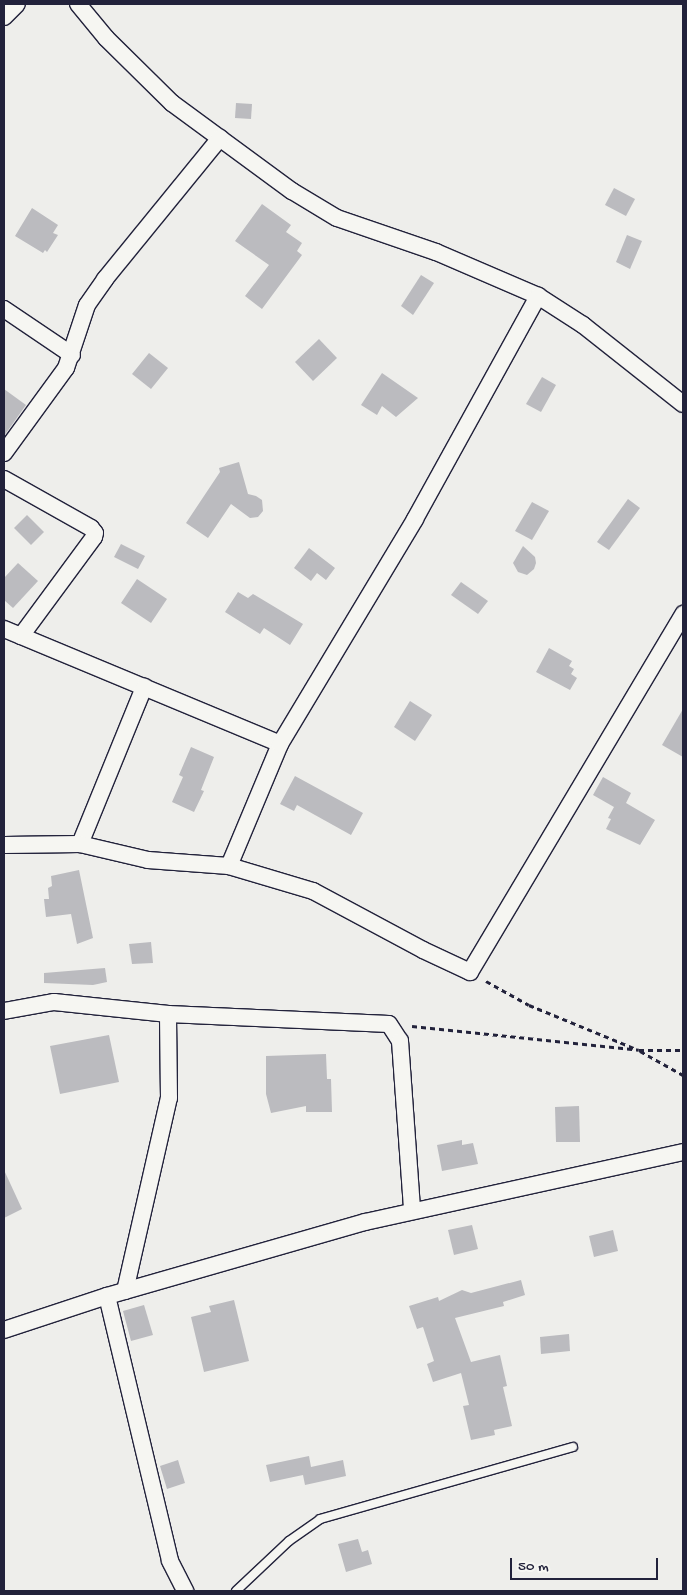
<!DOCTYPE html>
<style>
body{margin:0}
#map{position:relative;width:687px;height:1595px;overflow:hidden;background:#eeeeeb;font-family:"Gochi Hand",sans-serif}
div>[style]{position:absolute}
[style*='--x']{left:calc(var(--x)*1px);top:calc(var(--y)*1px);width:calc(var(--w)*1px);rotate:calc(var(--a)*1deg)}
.building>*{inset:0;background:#bbbbbf}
.path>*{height:3px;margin-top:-1.5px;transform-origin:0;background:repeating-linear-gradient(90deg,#22223b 0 5px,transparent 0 9px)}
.roads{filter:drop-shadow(1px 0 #22223b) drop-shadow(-1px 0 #22223b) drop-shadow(0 1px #22223b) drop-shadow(0 -1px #22223b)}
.lane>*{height:8px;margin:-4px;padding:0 4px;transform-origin:4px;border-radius:4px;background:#f6f6f2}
.street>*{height:16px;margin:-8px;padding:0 8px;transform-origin:8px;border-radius:8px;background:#f6f6f2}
span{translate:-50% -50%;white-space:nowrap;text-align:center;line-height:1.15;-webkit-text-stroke:4px #f6f6f2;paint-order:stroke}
.frame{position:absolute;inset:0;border:5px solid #22223b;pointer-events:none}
.scale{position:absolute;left:510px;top:1558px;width:148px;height:22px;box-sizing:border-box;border:2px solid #22223b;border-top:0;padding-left:6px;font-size:15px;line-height:18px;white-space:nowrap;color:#22223b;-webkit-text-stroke:4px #f6f6f2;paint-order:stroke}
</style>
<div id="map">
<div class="building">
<div style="clip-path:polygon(236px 103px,252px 104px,251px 119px,235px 118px)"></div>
<div style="clip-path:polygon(614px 188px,635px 199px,626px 216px,605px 205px)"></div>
<div style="clip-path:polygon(262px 204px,291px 225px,286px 232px,302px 243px,297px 251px,302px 255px,262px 309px,245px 296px,269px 265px,235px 241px)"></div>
<div style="clip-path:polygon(32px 208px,58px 225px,53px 233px,58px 235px,47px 252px,45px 250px,43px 253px,15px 236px)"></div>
<div style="clip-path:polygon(627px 235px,642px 241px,630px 269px,616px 262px)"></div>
<div style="clip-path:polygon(421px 275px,434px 283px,413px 315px,401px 306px)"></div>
<div style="clip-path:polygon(319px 339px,337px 358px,313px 381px,295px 362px)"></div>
<div style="clip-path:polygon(149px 353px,168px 368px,151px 389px,132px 374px)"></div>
<div style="clip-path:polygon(382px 373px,418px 398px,396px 417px,382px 406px,377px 415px,361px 405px)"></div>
<div style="clip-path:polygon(542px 377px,556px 385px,541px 412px,526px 404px)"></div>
<div style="clip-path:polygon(4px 389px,26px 405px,4px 436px)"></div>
<div style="clip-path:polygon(239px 462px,248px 494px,256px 496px,262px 500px,263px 511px,258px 517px,250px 518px,231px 504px,208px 538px,186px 523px,220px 472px,219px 468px)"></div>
<div style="clip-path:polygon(628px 499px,640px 508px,609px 550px,597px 542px)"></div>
<div style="clip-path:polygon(532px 502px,549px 511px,532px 540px,515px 531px)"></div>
<div style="clip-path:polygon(27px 515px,44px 532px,31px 545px,14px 528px)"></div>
<div style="clip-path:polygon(121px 544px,145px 556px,138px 569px,114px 557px)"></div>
<div style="clip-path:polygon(523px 546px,535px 557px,536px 563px,534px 569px,527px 575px,518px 572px,513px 563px)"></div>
<div style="clip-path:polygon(309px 548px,335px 568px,326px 580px,317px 573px,311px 581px,294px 568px)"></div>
<div style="clip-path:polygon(18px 563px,38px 581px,13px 608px,4px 600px,4px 578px)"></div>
<div style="clip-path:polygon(137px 579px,167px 599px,151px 623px,121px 603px)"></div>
<div style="clip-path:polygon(461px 582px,488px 601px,478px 614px,451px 595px)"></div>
<div style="clip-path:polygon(238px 592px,248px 598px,253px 594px,303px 624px,290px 645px,264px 628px,260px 634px,225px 612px)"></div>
<div style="clip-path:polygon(549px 648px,572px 661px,569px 666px,574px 669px,571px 674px,577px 678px,570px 690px,536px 672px)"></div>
<div style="clip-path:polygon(410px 701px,432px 715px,415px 741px,394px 727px)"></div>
<div style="clip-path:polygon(683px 709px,683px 757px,662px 745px)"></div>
<div style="clip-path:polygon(191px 747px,214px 757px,201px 790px,204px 791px,194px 812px,172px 802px,183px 777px,179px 775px)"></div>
<div style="clip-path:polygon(295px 776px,363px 813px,351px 835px,297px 805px,294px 811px,280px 804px)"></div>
<div style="clip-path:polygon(603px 777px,631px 793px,626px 803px,655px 820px,640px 845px,606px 829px,611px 819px,608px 818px,614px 807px,593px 795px)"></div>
<div style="clip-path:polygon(79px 870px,93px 938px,77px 944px,71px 914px,46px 917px,44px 899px,49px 899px,48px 888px,52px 886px,51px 876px)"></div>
<div style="clip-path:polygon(151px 942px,153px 963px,132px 964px,129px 944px)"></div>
<div style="clip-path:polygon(105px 968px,107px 982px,93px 985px,44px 983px,44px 973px)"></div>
<div style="clip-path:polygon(109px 1035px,119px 1082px,60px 1094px,50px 1046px)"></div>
<div style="clip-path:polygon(326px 1054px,327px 1079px,331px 1079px,332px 1112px,306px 1112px,306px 1106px,271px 1113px,266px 1094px,266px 1056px)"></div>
<div style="clip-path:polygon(579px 1106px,580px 1142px,556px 1142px,555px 1107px)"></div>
<div style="clip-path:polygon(462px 1140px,462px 1145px,473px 1143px,478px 1164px,442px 1171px,437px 1145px)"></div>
<div style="clip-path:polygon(4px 1170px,22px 1209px,4px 1218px)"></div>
<div style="clip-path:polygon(472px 1225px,478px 1249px,454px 1255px,448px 1230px)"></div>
<div style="clip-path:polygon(613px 1230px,618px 1251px,594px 1257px,589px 1236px)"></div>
<div style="clip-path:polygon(521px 1280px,525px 1295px,503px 1302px,504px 1306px,455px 1318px,471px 1362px,500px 1355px,507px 1386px,503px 1387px,512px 1426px,494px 1430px,495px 1435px,471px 1440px,463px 1406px,469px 1405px,461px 1373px,433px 1382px,427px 1364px,434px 1361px,423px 1327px,417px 1329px,409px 1306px,438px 1297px,439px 1301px,462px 1290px,471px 1293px)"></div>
<div style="clip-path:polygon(234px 1300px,249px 1361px,204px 1372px,191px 1317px,211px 1312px,209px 1306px)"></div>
<div style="clip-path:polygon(144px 1305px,153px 1335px,131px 1341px,123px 1311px)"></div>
<div style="clip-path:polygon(569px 1334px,570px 1351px,541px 1354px,540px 1337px)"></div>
<div style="clip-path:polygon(309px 1456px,311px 1467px,343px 1460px,346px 1476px,305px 1485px,303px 1475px,270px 1482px,266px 1465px)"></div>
<div style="clip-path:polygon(178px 1460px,185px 1483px,167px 1489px,160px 1466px)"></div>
<div style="clip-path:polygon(358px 1539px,362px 1552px,368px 1550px,372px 1564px,346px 1572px,338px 1544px)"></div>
</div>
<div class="path">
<div style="--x:486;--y:981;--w:49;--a:29.2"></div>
<div style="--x:529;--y:1005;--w:113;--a:22.3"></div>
<div style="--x:412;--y:1026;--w:228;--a:6"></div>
<div style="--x:639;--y:1050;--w:44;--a:0"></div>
<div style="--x:640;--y:1051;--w:49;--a:29.2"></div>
</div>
<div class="roads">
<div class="lane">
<div style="--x:236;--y:1591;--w:73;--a:-43.3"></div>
<div style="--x:289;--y:1541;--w:38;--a:-35"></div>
<div style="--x:320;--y:1519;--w:263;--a:-15.9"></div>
</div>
<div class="street">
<div style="--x:78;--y:4;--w:44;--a:50.5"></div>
<div style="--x:106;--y:38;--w:93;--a:44.6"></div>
<div style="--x:172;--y:103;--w:149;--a:36.3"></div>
<div style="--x:292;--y:191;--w:52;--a:31"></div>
<div style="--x:337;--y:218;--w:105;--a:19"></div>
<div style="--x:436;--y:252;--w:111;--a:23.3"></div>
<div style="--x:538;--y:296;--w:54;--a:32.8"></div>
<div style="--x:583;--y:325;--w:127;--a:38.3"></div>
<div style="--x:4;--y:17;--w:18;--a:-45"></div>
<div style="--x:4;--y:309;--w:82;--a:34.1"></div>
<div style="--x:4;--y:453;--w:105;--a:-53.9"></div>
<div style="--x:66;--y:368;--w:66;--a:-71.6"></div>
<div style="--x:87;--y:305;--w:32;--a:-55"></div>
<div style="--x:105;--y:279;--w:182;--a:-50.8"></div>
<div style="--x:4;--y:479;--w:100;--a:29.4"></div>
<div style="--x:91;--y:528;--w:6;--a:51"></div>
<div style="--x:95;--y:533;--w:4;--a:104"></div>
<div style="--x:94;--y:537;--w:123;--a:126.4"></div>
<div style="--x:4;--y:629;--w:299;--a:22.6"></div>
<div style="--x:80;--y:844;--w:170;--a:-67.8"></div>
<div style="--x:4;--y:845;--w:76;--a:-0.8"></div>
<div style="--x:80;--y:844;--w:70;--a:13.2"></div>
<div style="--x:148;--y:860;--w:81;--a:4.2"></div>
<div style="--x:229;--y:866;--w:88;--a:16.6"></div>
<div style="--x:313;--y:891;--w:125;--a:28.2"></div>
<div style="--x:423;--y:950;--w:52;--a:25.1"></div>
<div style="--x:470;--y:972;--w:417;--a:-59.2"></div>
<div style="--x:229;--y:866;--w:132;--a:-67.3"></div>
<div style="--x:280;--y:744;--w:262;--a:-59"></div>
<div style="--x:415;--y:519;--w:255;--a:-61.1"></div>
<div style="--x:4;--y:1011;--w:51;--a:-10.2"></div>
<div style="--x:54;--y:1002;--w:115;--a:6"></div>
<div style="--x:168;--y:1014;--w:221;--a:2.6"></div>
<div style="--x:389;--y:1024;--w:20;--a:57"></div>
<div style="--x:400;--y:1041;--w:169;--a:85.9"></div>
<div style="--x:125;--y:1291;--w:198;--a:-77.2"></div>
<div style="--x:169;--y:1098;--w:84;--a:-90.7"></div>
<div style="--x:107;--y:1296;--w:272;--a:76.6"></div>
<div style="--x:170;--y:1561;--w:34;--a:63"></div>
<div style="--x:4;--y:1330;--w:108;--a:-18.3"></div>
<div style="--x:107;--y:1296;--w:268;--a:-16"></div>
<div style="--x:365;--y:1222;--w:326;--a:-12.4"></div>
</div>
</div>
<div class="frame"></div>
<div class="scale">50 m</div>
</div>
